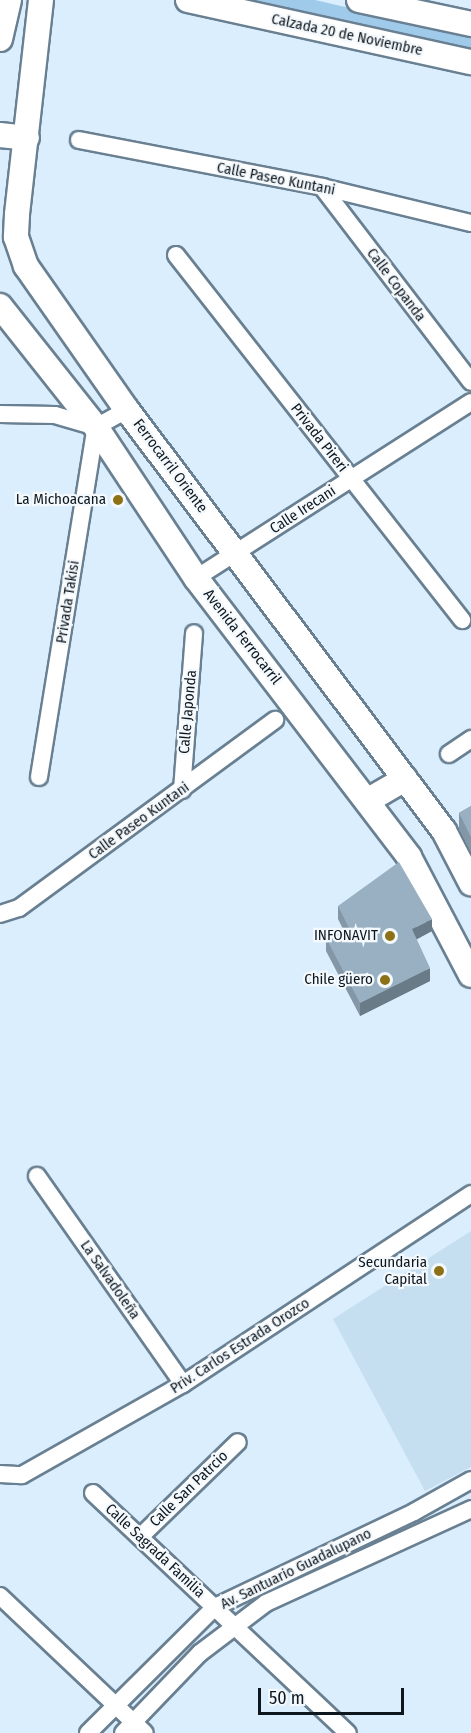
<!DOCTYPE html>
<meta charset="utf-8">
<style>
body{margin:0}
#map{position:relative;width:471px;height:1733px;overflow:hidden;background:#daeefe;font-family:"Fira Sans Condensed",sans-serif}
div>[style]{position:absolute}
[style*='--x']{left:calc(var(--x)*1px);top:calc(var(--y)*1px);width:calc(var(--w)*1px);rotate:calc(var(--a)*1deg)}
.built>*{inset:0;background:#c5dff1}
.green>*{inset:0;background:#a0caea}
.roads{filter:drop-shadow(2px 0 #698092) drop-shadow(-2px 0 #698092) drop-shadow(0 2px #698092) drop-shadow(0 -2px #698092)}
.minor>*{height:16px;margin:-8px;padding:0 8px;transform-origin:8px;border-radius:8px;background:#fff}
.secondary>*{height:24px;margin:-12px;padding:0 12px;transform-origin:12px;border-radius:12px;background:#fff}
.wall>*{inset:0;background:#8397a7}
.shaded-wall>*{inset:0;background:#6a7b88}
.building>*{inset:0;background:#98b0c2}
.dots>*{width:16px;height:16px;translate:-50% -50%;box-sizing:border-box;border:3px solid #f4f9fd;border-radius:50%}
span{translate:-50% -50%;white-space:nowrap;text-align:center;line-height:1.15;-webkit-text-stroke:4.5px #f4f9fd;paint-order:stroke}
.street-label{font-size:15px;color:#0e171e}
.poi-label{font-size:15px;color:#0e171e}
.right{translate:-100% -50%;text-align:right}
.scale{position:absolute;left:258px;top:1688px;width:146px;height:27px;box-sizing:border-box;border:3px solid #0e171e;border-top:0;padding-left:8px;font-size:18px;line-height:21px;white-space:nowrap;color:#0e171e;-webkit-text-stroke:4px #f4f9fd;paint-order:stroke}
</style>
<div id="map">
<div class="built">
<div style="clip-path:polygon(471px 1231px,471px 1467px,425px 1491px,333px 1319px)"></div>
</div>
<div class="green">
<div style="clip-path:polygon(229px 0,315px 0,471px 36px,471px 54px)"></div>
</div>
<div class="roads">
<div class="minor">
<div style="--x:79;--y:140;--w:248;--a:10.9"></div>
<div style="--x:322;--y:187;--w:153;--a:13.6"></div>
<div style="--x:322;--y:187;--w:245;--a:52.6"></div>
<div style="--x:176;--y:255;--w:464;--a:51.9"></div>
<div style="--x:0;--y:414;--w:55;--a:1"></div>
<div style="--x:55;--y:415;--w:43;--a:16.3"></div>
<div style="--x:96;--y:427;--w:35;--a:-29"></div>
<div style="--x:196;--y:578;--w:326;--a:-32.6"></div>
<div style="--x:449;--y:754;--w:27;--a:-34"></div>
<div style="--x:39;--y:777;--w:355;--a:-80.8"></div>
<div style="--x:182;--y:790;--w:157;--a:-85.6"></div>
<div style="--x:0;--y:914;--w:20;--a:-18"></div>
<div style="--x:19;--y:908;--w:318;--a:-36.3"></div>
<div style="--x:37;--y:1176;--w:254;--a:54.9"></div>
<div style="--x:0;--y:1474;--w:22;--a:3"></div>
<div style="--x:22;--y:1475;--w:185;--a:-29.5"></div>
<div style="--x:183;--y:1384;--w:345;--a:-33.4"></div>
<div style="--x:93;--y:1493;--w:350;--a:43.3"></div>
<div style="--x:140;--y:1537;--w:136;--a:-44.1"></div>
<div style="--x:0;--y:1596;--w:199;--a:43.4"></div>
<div style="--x:88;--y:1733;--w:179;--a:-44.8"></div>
<div style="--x:215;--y:1607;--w:221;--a:-25.5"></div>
<div style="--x:414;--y:1512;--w:65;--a:-29.3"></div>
<div style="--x:123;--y:1733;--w:111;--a:-46.1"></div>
<div style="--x:200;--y:1653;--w:83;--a:-37.1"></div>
<div style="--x:266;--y:1603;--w:226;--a:-24.6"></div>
</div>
<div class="secondary">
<div style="--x:41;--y:0;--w:216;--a:96.4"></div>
<div style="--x:17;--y:215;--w:22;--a:93"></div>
<div style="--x:16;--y:237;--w:31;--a:71"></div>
<div style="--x:26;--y:266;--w:176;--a:55"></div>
<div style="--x:127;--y:410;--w:527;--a:53.02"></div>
<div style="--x:444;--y:831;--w:59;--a:62.6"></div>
<div style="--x:188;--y:0;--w:290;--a:12.4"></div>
<div style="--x:359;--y:0;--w:115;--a:12.1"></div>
<div style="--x:0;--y:39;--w:40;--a:-77"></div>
<div style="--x:0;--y:135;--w:27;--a:6"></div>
<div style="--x:0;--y:306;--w:154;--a:51.6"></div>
<div style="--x:96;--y:427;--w:181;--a:56.5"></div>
<div style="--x:196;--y:578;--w:351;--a:52.6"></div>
<div style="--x:409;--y:857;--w:133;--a:62.3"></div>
<div style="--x:367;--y:801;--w:44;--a:-30.1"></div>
</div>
</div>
<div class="wall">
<div style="clip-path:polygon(471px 806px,471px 852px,459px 829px,459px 813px)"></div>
<div style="clip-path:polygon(338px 906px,432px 931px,416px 939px,430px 981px,360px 1016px,326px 951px,326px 938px,344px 931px,338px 919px)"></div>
</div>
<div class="shaded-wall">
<div style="clip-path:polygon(432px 919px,432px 931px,412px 942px,412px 929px)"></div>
<div style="clip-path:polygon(430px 968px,430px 981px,360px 1016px,360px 1003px)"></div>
</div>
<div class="building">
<div style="clip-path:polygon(471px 806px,471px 837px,459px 813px)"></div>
<div style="clip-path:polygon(399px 862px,432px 919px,412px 929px,430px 968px,360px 1003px,326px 938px,349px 928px,338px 906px)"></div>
</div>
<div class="dots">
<div style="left:118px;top:500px;background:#8c7215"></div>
<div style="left:390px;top:936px;background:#8c7215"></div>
<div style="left:385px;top:980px;background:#8c7215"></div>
<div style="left:439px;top:1271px;background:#8c7215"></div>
</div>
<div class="street-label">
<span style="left:347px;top:35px;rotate:12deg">Calzada 20 de Noviembre</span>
<span style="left:276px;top:179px;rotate:11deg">Calle Paseo Kuntani</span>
<span style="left:396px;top:285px;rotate:53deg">Calle Copanda</span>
<span style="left:319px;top:438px;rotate:52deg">Privada Pireri</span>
<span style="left:170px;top:466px;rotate:53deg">Ferrocarril Oriente</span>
<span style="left:303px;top:510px;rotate:-33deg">Calle Irecani</span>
<span style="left:68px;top:602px;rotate:-81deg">Privada Takisi</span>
<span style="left:242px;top:637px;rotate:52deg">Avenida Ferrocarril</span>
<span style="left:188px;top:712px;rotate:-85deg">Calle Japonda</span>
<span style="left:139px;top:821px;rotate:-36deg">Calle Paseo Kuntani</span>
<span style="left:110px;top:1280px;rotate:55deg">La Salvadoleña</span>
<span style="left:240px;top:1346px;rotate:-33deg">Priv. Carlos Estrada Orozco</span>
<span style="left:189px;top:1489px;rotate:-44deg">Calle San Patrcio</span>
<span style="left:155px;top:1551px;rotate:43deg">Calle Sagrada Familia</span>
<span style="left:296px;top:1569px;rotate:-26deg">Av. Santuario Guadalupano</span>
</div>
<div class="poi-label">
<span class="right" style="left:106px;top:500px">La Michoacana</span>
<span class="right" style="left:378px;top:936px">INFONAVIT</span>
<span class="right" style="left:373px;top:980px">Chile güero</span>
<span class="right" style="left:427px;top:1271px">Secundaria<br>Capital</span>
</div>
<div class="scale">50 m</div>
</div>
